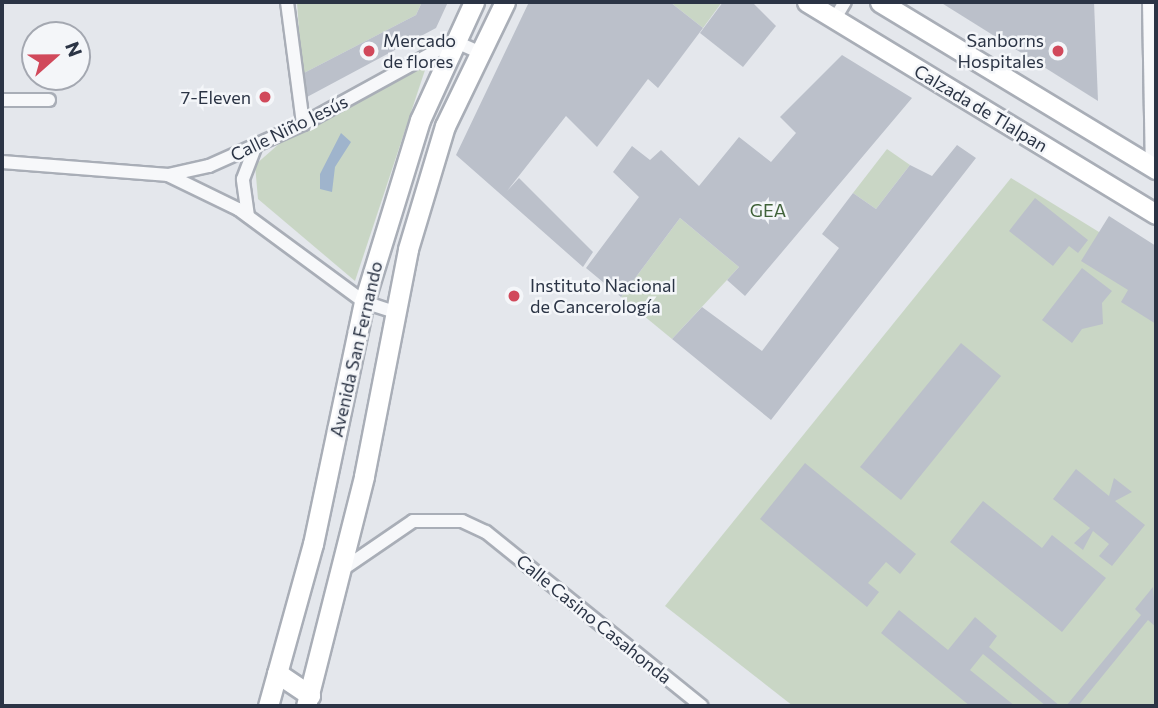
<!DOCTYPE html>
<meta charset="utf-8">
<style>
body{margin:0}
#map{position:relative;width:1158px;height:708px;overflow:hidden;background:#e4e7ec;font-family:Commissioner,sans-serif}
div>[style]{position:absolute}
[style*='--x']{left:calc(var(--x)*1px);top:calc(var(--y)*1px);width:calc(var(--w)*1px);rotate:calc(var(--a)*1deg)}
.green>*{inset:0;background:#c9d6c5}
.water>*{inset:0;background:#9fb4cc}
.building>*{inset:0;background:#bbc0ca}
.roads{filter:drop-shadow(2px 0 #a9aeb7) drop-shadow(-2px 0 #a9aeb7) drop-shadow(0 2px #a9aeb7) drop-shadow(0 -2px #a9aeb7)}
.street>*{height:12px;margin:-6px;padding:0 6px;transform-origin:6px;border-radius:6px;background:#f7f8fa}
.secondary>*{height:19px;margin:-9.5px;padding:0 9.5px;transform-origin:9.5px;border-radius:9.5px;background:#fff}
.dots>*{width:19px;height:19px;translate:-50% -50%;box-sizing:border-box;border:4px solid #f4f6f9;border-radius:50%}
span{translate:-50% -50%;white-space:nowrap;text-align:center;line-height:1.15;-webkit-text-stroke:5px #f4f6f9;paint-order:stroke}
.poi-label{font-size:18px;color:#2b3445}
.left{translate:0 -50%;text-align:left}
.right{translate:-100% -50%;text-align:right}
.street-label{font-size:18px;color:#2b3445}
.park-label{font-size:18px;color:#3f6138}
.frame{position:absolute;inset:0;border:4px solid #2b3445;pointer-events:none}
.north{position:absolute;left:21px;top:21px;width:70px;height:70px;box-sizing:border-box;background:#f4f6f9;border:2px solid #a4a8b1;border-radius:50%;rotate:69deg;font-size:19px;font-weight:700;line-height:28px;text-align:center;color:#2b3445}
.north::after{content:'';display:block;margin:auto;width:24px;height:32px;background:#d1495b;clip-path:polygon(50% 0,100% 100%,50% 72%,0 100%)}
</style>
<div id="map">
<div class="green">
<div style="clip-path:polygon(297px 2px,422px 2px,416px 15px,302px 74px)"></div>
<div style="clip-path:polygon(670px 2px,722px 2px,703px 28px)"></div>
<div style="clip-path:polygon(427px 64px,355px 281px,258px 199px,255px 165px,280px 143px)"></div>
<div style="clip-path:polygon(887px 149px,910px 165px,876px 209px,853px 193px)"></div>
<div style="clip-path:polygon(1011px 178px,1156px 267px,1156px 706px,793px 706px,665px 606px)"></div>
<div style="clip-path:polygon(680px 218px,739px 267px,672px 339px,621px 297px)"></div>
</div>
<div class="water">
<div style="clip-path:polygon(341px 133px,351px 142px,335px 167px,332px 192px,320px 189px,320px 174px)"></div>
</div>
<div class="building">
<div style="clip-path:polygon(422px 2px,448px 2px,436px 28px,307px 97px,302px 74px,416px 15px)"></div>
<div style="clip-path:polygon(529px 2px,670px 2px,703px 28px,658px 88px,648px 79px,597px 147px,566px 116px,507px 191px,519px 178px,593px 252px,583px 267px,456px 155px)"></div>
<div style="clip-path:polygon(723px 2px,752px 2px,776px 26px,743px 67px,700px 33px)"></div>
<div style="clip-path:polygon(940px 2px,1094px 2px,1098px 101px)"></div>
<div style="clip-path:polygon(842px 55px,912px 98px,745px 296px,727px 280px,739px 267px,680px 218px,621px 297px,586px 268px,639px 197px,613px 172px,632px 146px,650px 160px,661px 150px,699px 186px,739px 137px,771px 162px,796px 133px,780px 117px)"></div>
<div style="clip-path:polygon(957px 145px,976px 158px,771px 420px,672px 339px,702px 307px,762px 351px,839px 248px,822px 234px,853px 193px,876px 209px,910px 165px,932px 176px)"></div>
<div style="clip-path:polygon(1035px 198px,1088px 240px,1078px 253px,1069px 246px,1053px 266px,1009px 231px)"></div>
<div style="clip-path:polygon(1109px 216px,1156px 246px,1156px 324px,1121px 302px,1128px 290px,1081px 261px)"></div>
<div style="clip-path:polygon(1082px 268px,1112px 291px,1102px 303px,1103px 324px,1082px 329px,1072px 343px,1042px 320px)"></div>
<div style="clip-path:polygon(961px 343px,1001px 376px,901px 500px,860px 467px)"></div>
<div style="clip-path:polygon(805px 463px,916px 554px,900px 574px,886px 562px,868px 583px,879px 592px,867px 607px,760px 519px)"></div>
<div style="clip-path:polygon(1076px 469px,1109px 496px,1114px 478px,1132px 492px,1115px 501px,1145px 525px,1112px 566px,1099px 556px,1109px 544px,1093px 531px,1083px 550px,1074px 543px,1090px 528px,1053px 499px)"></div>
<div style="clip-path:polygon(983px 501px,1042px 548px,1052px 535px,1106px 578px,1062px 632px,950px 542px)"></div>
<div style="clip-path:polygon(1153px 587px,1156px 627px,1148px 620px,1078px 706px,1066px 706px,1141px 615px,1135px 609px)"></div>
<div style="clip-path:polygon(899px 610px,948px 650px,975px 617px,997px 636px,989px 647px,1060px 706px,1046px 706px,983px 654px,970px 670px,1015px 706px,970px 706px,881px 633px)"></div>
</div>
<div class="roads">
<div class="street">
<div style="--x:287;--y:2;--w:123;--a:82.5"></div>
<div style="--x:1149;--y:2;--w:164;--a:89"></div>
<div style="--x:834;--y:20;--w:21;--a:-59"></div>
<div style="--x:2;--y:100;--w:47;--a:0"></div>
<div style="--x:2;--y:162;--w:167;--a:4.5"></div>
<div style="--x:168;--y:175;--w:42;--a:-12.4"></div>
<div style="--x:209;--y:166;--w:103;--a:-24.1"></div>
<div style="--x:303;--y:124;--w:172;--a:-28.8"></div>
<div style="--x:454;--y:41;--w:27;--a:24"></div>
<div style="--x:168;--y:175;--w:78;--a:25.9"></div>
<div style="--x:238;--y:209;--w:157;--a:36.4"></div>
<div style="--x:364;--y:302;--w:32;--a:18"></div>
<div style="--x:248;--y:216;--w:37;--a:-98"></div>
<div style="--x:243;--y:179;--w:33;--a:-69"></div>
<div style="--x:343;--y:569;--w:85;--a:-34.4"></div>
<div style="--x:413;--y:521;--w:49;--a:0"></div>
<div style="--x:462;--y:521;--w:26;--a:25"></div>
<div style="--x:486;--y:532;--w:277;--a:38.9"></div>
</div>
<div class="secondary">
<div style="--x:807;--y:2;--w:408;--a:31.3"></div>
<div style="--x:880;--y:2;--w:323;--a:31.2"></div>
<div style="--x:277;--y:673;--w:40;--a:34"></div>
<div style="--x:268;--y:706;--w:168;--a:-74.5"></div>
<div style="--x:313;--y:544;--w:247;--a:-78.1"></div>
<div style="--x:364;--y:302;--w:190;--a:-72.9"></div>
<div style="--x:420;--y:120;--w:130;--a:-65.4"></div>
<div style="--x:306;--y:706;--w:237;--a:-75.8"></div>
<div style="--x:364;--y:476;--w:231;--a:-79"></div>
<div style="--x:408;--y:249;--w:128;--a:-73.3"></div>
<div style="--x:445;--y:126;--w:138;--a:-64.2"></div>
</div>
</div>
<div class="dots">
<div style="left:369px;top:51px;background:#d1495b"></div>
<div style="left:1058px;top:51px;background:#d1495b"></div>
<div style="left:265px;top:97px;background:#d1495b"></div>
<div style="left:514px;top:296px;background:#d1495b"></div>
</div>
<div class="poi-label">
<span class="left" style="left:383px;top:51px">Mercado<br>de flores</span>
<span class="right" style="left:1044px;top:51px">Sanborns<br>Hospitales</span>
<span class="right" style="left:251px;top:97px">7-Eleven</span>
<span class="left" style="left:530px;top:296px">Instituto Nacional<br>de Cancerología</span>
</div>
<div class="street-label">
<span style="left:981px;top:108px;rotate:31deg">Calzada de Tlalpan</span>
<span style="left:289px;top:128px;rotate:-26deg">Calle Niño Jesús</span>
<span style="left:356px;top:349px;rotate:-77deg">Avenida San Fernando</span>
<span style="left:594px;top:619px;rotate:39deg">Calle Casino Casahonda</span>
</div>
<div class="park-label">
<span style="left:768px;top:210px">GEA</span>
</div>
<div class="frame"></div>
<div class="north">N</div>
</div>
